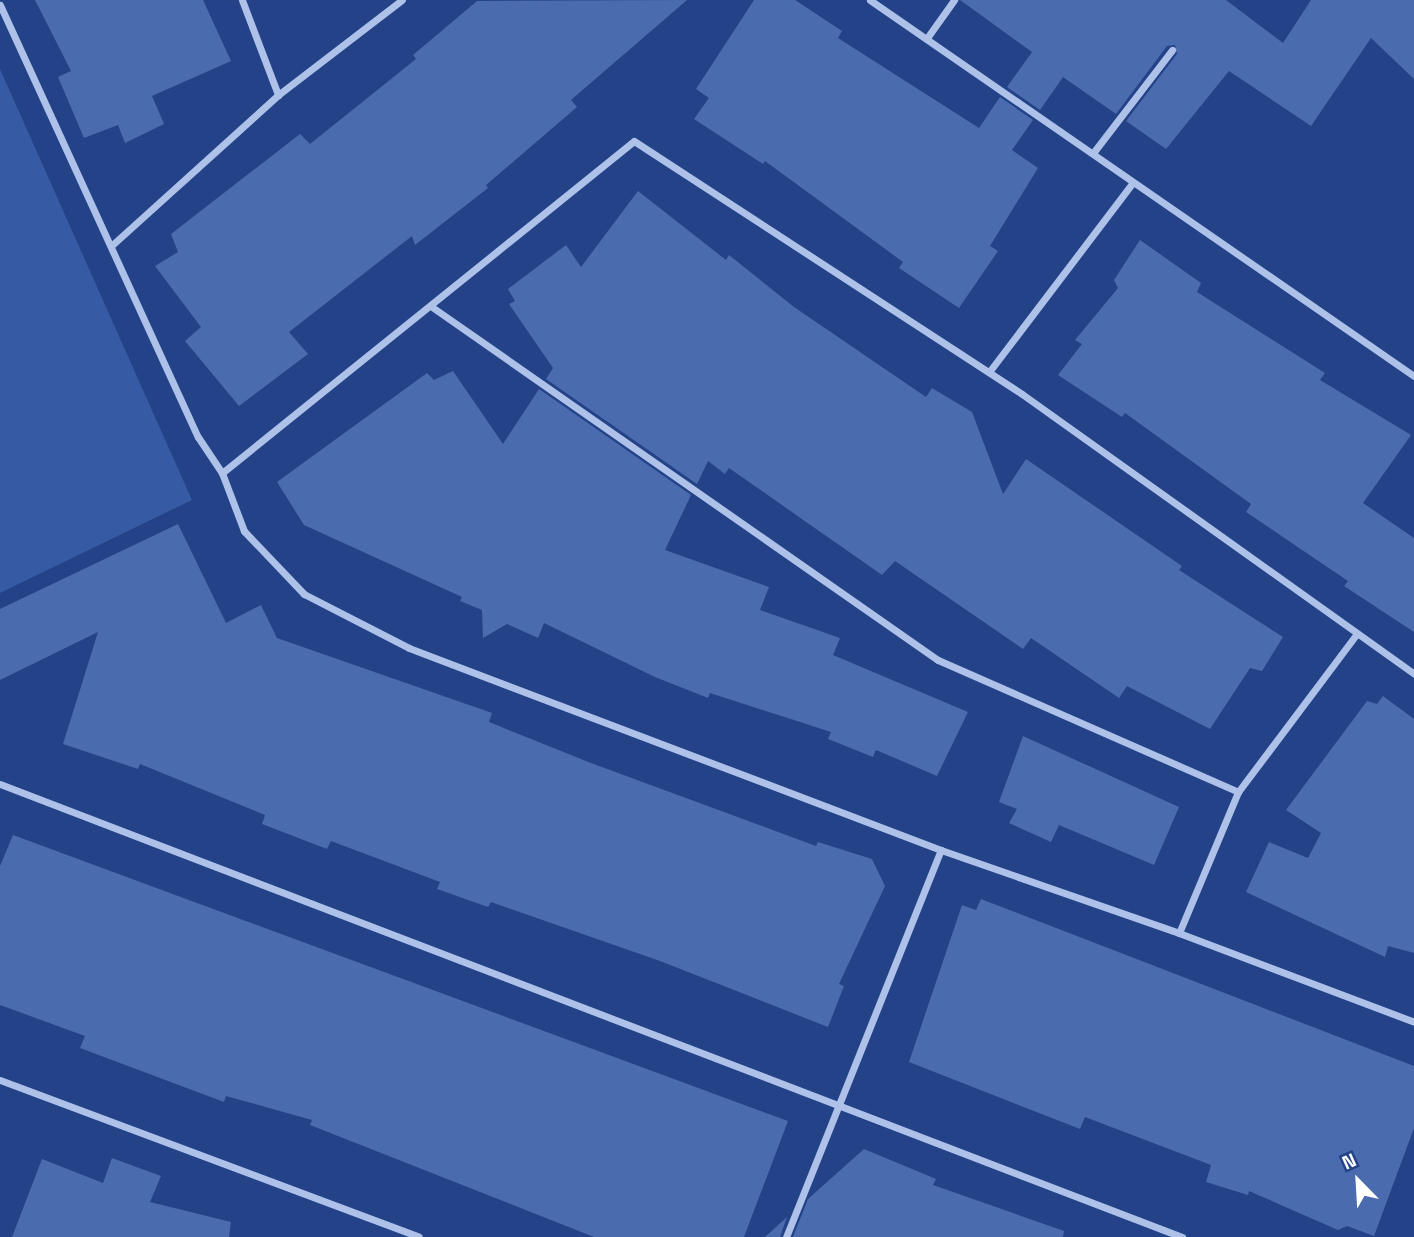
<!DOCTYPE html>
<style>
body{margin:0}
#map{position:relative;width:1414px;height:1237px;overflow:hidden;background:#234287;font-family:"Space Grotesk",sans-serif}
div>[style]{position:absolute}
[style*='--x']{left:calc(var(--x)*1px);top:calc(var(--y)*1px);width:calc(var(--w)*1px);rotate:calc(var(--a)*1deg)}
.green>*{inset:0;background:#375aa4}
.building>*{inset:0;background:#4b6baf}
.street>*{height:7px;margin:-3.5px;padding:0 3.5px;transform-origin:3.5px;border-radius:3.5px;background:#aec1e9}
span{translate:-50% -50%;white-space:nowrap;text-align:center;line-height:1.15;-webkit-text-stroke:6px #234287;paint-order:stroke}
.north{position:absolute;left:1323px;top:1146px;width:70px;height:70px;-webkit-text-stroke:5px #234287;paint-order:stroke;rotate:336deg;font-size:19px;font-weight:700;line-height:28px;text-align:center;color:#fff}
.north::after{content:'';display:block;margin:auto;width:24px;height:32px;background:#fff;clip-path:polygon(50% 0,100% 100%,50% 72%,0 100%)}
</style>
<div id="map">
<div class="green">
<div style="clip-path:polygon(0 69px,192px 500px,0 593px)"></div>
</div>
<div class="building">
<div style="clip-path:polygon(35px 0,203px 0,231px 61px,152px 96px,164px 124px,125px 143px,118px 125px,84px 138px,58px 77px,71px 71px)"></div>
<div style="clip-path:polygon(687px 0,571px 100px,577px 107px,486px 185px,488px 188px,415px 245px,412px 236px,289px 332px,308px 354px,239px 406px,185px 341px,201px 327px,155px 266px,178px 252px,171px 234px,300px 134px,310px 144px,416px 59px,413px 55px,477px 1px)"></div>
<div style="clip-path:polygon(754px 0,795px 0,842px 31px,838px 38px,979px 128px,1000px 97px,1033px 120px,1012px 150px,1038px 168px,990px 246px,998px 251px,959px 308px,899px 268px,903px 262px,765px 161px,763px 164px,694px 119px,709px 98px,696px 89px)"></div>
<div style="clip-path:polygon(960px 0,1226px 0,1283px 43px,1311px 0,1414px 0,1414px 79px,1371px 38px,1311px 126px,1229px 71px,1166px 149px,1126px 121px,1177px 54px,1175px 45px,1167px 46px,1116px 114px,1063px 77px,1040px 110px,1007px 87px,1032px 52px)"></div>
<div style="clip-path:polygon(638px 191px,726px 260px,729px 255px,794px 307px,926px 397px,932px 388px,972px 412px,1003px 494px,1026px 459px,1182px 566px,1179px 570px,1283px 637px,1262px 671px,1250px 668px,1210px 729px,1127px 686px,1119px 698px,1031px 638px,1023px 649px,895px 561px,882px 575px,729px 468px,725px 474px,708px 461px,697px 484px,546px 379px,553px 368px,509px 304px,515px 301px,508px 289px,566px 245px,581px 267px)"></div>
<div style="clip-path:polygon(1140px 240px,1201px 283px,1197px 292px,1325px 373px,1320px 380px,1411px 435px,1363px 503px,1414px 538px,1414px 632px,1344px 586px,1348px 581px,1246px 512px,1251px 504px,1125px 413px,1122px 417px,1058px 375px,1082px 344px,1075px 340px,1118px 288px,1114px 280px)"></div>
<div style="clip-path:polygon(453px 371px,503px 444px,539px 389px,691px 495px,665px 550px,769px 587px,760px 610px,840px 638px,833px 655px,968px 712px,937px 776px,876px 750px,873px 757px,828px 739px,831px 732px,710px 693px,708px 698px,655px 677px,544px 623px,538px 638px,507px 624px,483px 638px,482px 610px,460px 601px,462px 597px,304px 525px,277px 482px,427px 373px,434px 380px)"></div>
<div style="clip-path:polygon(178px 524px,226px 623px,261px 605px,277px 638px,492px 713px,489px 722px,591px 763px,816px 846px,818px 842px,872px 859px,885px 886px,839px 984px,844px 986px,828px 1027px,660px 961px,491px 902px,488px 907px,437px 889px,440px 882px,331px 841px,327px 849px,262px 824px,265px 815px,140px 764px,138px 769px,63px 744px,98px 632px,0 680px,0 609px)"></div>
<div style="clip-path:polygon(1383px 696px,1414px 719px,1414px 953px,1388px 946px,1385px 957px,1246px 892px,1269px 842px,1308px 858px,1321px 833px,1286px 810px,1367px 701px,1377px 704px)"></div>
<div style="clip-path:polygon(1023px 736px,1179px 807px,1154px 865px,1059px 825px,1051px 842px,1009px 823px,1017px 809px,999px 802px)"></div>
<div style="clip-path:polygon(13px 835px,788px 1121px,744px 1237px,594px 1237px,310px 1125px,312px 1120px,226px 1096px,224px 1102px,80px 1048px,85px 1036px,0 1005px,0 866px)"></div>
<div style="clip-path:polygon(981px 899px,1414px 1066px,1414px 1128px,1374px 1236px,1347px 1226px,1338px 1230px,1249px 1191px,1248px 1195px,1206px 1182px,1211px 1165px,1085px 1117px,1080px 1129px,909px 1062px,962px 905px,976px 910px)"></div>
<div style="clip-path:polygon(864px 1149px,936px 1179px,933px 1185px,1064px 1231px,1063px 1237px,793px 1237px,808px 1199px)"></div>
<div style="clip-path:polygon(112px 1158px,161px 1176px,150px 1202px,231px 1222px,229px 1237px,12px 1237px,42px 1159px,103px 1183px)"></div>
<div style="clip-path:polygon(787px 1217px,780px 1237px,765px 1237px)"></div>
</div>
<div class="street">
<div style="--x:242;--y:0;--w:102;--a:69.2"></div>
<div style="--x:870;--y:0;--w:661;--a:34.65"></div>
<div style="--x:0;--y:5;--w:475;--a:65.4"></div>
<div style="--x:198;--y:437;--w:43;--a:56.3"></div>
<div style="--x:222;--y:473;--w:62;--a:69.2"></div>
<div style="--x:244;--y:531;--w:87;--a:46.4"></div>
<div style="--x:304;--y:594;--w:118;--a:27.2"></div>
<div style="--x:409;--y:648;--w:569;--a:20.79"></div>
<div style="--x:941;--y:850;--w:252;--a:19.2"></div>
<div style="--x:1179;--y:933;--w:251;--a:20.7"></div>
<div style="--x:927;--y:38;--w:47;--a:-54.6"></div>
<div style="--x:1093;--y:153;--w:130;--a:-52.5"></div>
<div style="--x:111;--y:246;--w:225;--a:-42.1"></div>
<div style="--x:278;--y:95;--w:156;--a:-37.5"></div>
<div style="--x:432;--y:307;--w:617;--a:34.9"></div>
<div style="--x:938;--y:660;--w:328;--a:23.7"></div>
<div style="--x:989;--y:372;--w:238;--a:-52.8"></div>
<div style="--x:222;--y:473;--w:529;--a:-38.86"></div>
<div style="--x:634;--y:141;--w:463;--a:33.1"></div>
<div style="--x:1022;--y:394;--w:482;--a:35.5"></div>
<div style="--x:0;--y:784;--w:1266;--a:20.97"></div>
<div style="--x:1179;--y:933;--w:153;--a:-67.3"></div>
<div style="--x:1238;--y:792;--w:196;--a:-53.1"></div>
<div style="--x:0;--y:1080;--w:447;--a:20.5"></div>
<div style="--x:786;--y:1237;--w:417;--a:-68.2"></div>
</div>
<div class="north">N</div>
</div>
